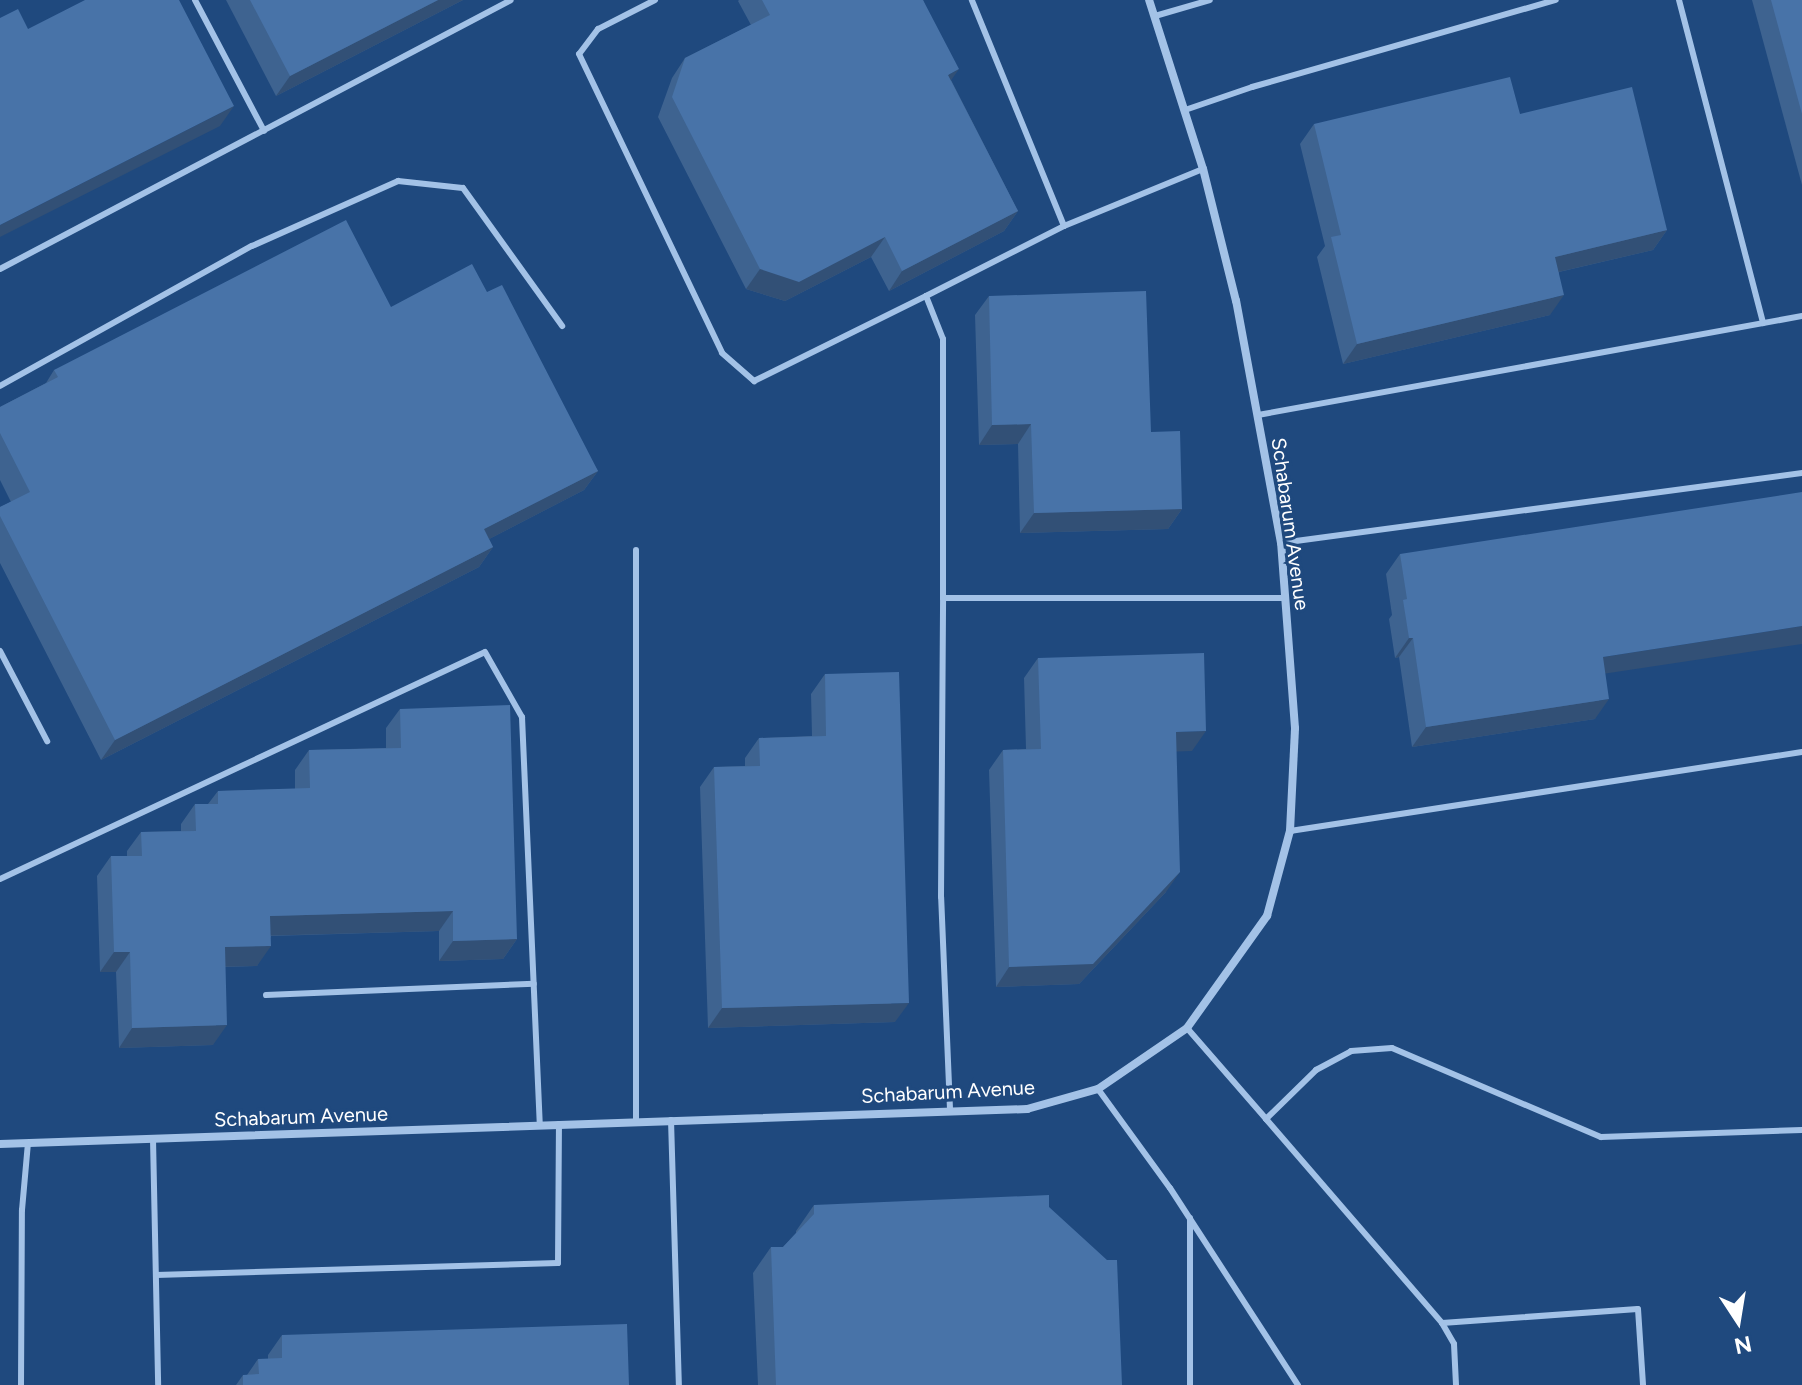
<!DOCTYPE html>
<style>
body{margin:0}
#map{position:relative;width:1802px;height:1385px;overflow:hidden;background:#1f497e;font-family:Figtree,sans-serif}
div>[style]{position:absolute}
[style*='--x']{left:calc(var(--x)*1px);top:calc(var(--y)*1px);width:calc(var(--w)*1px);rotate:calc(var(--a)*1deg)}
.service>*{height:6px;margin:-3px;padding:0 3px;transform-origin:3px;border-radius:3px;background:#a3c2e7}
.minor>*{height:8px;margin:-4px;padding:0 4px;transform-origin:4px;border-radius:4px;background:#a3c2e7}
.wall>*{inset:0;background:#3e6390}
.shaded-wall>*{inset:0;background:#325076}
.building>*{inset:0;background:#4873a8}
span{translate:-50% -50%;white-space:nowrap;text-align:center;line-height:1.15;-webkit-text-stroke:6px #1f497e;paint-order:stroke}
.street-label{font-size:20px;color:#fff}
.north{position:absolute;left:1698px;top:1281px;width:80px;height:80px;-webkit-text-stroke:6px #1f497e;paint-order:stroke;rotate:168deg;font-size:22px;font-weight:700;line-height:32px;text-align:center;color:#fff}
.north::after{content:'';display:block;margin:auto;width:28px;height:36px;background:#fff;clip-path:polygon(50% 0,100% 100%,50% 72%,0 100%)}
</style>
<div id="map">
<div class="service">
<div style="--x:195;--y:0;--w:148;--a:62.2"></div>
<div style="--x:655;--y:0;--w:64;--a:153"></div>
<div style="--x:598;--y:29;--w:31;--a:127"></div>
<div style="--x:579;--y:54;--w:331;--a:64.4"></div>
<div style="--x:722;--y:353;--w:43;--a:41.2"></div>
<div style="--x:754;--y:381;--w:192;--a:-26.3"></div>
<div style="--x:926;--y:296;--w:46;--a:68.4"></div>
<div style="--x:943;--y:339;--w:259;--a:90"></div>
<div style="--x:1679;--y:0;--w:334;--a:75.4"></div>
<div style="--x:1155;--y:16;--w:57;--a:-16.2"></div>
<div style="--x:1185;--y:110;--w:71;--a:-18.9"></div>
<div style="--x:1252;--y:87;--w:316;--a:-16"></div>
<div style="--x:1064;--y:226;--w:150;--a:-22.3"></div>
<div style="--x:0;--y:269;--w:577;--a:-27.76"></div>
<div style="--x:926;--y:296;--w:155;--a:-26.9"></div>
<div style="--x:1064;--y:226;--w:244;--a:-112.2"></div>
<div style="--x:0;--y:386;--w:288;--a:-29.1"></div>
<div style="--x:252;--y:246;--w:160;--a:-24"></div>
<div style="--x:398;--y:181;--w:65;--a:6.1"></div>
<div style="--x:463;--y:188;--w:170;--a:54.3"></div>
<div style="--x:1258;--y:415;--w:553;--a:-10.31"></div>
<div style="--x:1281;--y:543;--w:526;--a:-7.65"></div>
<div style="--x:636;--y:550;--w:571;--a:90"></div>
<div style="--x:0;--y:651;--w:102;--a:62.4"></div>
<div style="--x:1290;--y:831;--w:518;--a:-8.77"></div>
<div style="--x:0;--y:879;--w:535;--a:-25.08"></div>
<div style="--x:485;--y:652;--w:75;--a:60.4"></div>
<div style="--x:522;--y:717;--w:407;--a:87.5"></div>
<div style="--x:266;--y:995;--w:268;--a:-2.4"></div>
<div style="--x:1187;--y:1028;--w:121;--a:49"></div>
<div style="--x:1266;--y:1119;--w:70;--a:-44.4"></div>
<div style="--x:1316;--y:1070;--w:40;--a:-28"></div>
<div style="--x:1351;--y:1051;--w:41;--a:-4.2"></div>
<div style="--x:1392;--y:1048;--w:227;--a:23.1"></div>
<div style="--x:1601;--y:1137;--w:201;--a:-2"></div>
<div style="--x:1098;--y:1089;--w:122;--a:54"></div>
<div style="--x:1170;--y:1188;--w:235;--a:57"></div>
<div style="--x:950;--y:1109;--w:212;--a:-92.4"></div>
<div style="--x:941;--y:897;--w:299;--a:-89.6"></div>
<div style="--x:943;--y:598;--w:342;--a:0"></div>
<div style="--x:1266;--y:1119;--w:269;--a:49.2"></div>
<div style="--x:1442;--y:1323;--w:24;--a:60"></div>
<div style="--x:1454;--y:1344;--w:41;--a:87.2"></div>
<div style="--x:671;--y:1120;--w:265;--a:88.3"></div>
<div style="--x:153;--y:1139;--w:246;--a:88.8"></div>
<div style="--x:1190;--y:1218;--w:167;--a:90"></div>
<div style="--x:156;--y:1275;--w:402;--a:-1.7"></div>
<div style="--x:558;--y:1263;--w:139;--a:-89.6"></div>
<div style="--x:1442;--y:1323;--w:196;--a:-4.1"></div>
<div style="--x:1638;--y:1309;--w:76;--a:86.2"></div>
<div style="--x:21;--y:1385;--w:175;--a:-89.7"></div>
<div style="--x:22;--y:1210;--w:67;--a:-84.9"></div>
</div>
<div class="minor">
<div style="--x:0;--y:1144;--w:1028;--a:-1.95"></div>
<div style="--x:1027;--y:1109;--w:74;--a:-15.7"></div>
<div style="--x:1098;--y:1089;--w:108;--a:-34.4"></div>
<div style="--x:1187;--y:1028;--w:138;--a:-54.5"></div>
<div style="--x:1267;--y:916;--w:88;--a:-74.9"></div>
<div style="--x:1290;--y:831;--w:103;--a:-87.2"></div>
<div style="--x:1295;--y:728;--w:186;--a:-94.3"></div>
<div style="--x:1281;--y:543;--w:246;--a:-100.5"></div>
<div style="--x:1236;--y:301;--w:136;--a:-104"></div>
<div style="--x:1203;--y:169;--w:177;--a:-107.7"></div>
</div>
<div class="wall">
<div style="clip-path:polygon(226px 0,463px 0,276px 96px)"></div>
<div style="clip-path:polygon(739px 0,923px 0,951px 80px,1018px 211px,1004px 231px,889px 291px,871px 257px,785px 301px,746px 289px,658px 117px,672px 78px,685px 58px,751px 25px,738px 1px)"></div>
<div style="clip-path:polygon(1752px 0,1802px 0,1802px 185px)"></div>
<div style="clip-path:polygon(1520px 114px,1667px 230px,1653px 250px,1559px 272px,1550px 315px,1343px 364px,1317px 257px,1325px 246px,1300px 144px,1314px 124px)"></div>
<div style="clip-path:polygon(487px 292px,598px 471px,584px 490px,489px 539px,493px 547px,479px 567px,101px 760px,0 563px,0 507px,11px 502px,0 480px,0 407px,46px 383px,54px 370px,391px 307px)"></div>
<div style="clip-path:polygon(989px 296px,1151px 432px,1182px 509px,1168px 529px,1020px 533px,1018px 444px,979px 445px,975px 315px)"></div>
<div style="clip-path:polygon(1400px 554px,1605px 674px,1595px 719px,1412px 747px,1399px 657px,1395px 658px,1389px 619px,1392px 615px,1386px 574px)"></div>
<div style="clip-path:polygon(1038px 658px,1192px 751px,1176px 751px,1166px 892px,1079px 984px,996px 987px,989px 770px,1003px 750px,1026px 749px,1024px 678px)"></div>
<div style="clip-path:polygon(825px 674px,895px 1022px,708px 1028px,700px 787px,714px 767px,745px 766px,745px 758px,759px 738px,812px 736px,811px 694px)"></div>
<div style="clip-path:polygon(400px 709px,517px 939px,503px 959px,439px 961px,439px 931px,271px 936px,257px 966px,225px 967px,213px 1045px,119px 1048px,116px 972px,100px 972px,97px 876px,111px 856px,127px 856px,127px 851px,141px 832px,181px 831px,181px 824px,195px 804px,208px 804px,218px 791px,295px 789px,295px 770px,309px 750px,386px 748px,386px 728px)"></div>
<div style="clip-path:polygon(814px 1205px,1049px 1207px,1122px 1385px,758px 1385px,753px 1273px,771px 1247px,783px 1247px,796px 1233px,796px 1231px)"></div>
<div style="clip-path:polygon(282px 1335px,629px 1385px,236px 1385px,243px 1375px,247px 1375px,258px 1359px,268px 1359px,268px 1355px)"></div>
</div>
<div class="shaded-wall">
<div style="clip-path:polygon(438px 0,463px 0,276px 96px,290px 76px)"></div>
<div style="clip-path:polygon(959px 69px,945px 89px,948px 75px)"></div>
<div style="clip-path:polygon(234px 106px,220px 126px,0 237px,0 225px)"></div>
<div style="clip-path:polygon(1018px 211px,1004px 231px,889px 291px,902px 271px)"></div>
<div style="clip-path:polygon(1667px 230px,1653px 250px,1541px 276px,1555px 257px)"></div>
<div style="clip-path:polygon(885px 237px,871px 257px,785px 301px,746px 289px,760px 269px)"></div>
<div style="clip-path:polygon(1564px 295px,1550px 315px,1343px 364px,1357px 344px)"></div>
<div style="clip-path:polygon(1031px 424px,1018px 444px,979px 445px,992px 425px)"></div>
<div style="clip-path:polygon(598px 471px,584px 490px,470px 549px,484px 529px)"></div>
<div style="clip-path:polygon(1182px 509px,1168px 529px,1020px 533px,1034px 513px)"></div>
<div style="clip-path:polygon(493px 547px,479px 567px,101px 760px,115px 740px)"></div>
<div style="clip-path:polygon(1802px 626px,1802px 644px,1589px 676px,1603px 657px)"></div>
<div style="clip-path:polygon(1409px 638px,1413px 638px,1399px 657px,1395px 658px)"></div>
<div style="clip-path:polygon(1609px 699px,1595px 719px,1412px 747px,1426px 727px)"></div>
<div style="clip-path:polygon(1206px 731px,1192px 751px,1162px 752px,1176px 732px)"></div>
<div style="clip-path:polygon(1180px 872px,1166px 892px,1079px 984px,996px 987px,1009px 967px)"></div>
<div style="clip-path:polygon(453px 911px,439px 931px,256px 936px,270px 916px)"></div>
<div style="clip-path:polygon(517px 939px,503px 959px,439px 961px,453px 941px)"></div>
<div style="clip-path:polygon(271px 946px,257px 966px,211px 967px,225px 947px)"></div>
<div style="clip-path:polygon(114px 952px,130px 952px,116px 972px,100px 972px)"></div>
<div style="clip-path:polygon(909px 1003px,895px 1022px,708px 1028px,722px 1008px)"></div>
<div style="clip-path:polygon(227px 1025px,213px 1045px,119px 1048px,132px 1028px)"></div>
</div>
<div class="building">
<div style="clip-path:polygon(85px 0,179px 0,234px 106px,0 225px,0 18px,18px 9px,28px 29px)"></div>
<div style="clip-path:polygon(250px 0,438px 0,290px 76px)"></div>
<div style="clip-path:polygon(762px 0,923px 0,959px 69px,948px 75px,1018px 211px,902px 271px,885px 237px,799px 282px,760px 269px,672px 97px,685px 58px,770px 15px)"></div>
<div style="clip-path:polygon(1771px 0,1802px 0,1802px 114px)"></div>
<div style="clip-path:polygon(1510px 77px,1520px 114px,1632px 87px,1667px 230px,1555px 257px,1564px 295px,1357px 344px,1331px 237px,1341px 235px,1314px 124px)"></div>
<div style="clip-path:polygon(346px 220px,391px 307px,472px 264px,487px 292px,502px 285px,598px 471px,484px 529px,493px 547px,115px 740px,0 516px,0 507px,30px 492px,0 433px,0 407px,58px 377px,54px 370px)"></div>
<div style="clip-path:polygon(1146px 291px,1151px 432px,1180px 431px,1182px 509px,1034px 513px,1031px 424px,992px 425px,989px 296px)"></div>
<div style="clip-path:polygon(1802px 492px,1802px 626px,1603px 657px,1609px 699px,1426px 727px,1413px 638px,1409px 638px,1403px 600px,1407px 599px,1400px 554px)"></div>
<div style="clip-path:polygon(1204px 653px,1206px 731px,1176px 732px,1180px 872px,1093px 964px,1009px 967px,1003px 750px,1041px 749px,1038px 658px)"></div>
<div style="clip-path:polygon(899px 672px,909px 1003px,722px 1008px,714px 767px,760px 766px,759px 738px,826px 736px,825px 674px)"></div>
<div style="clip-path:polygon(510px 705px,517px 939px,453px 941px,453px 911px,270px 916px,271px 946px,225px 947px,227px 1025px,132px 1028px,130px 952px,114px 952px,111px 856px,142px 856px,141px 832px,196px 831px,195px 804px,218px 804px,218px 791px,310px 788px,309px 750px,401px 748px,400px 709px)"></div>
<div style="clip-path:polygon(1049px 1195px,1049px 1207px,1107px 1260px,1117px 1260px,1122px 1385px,776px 1385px,771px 1247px,783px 1247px,814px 1214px,814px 1205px)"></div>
<div style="clip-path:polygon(627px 1324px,629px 1385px,243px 1385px,243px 1375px,259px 1374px,258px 1359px,282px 1358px,282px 1335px)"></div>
</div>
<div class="street-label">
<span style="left:1290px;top:524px;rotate:82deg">Schabarum Avenue</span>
<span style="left:948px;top:1092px;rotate:-3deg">Schabarum Avenue</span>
<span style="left:301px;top:1117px;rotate:-2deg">Schabarum Avenue</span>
</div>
<div class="north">N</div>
</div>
